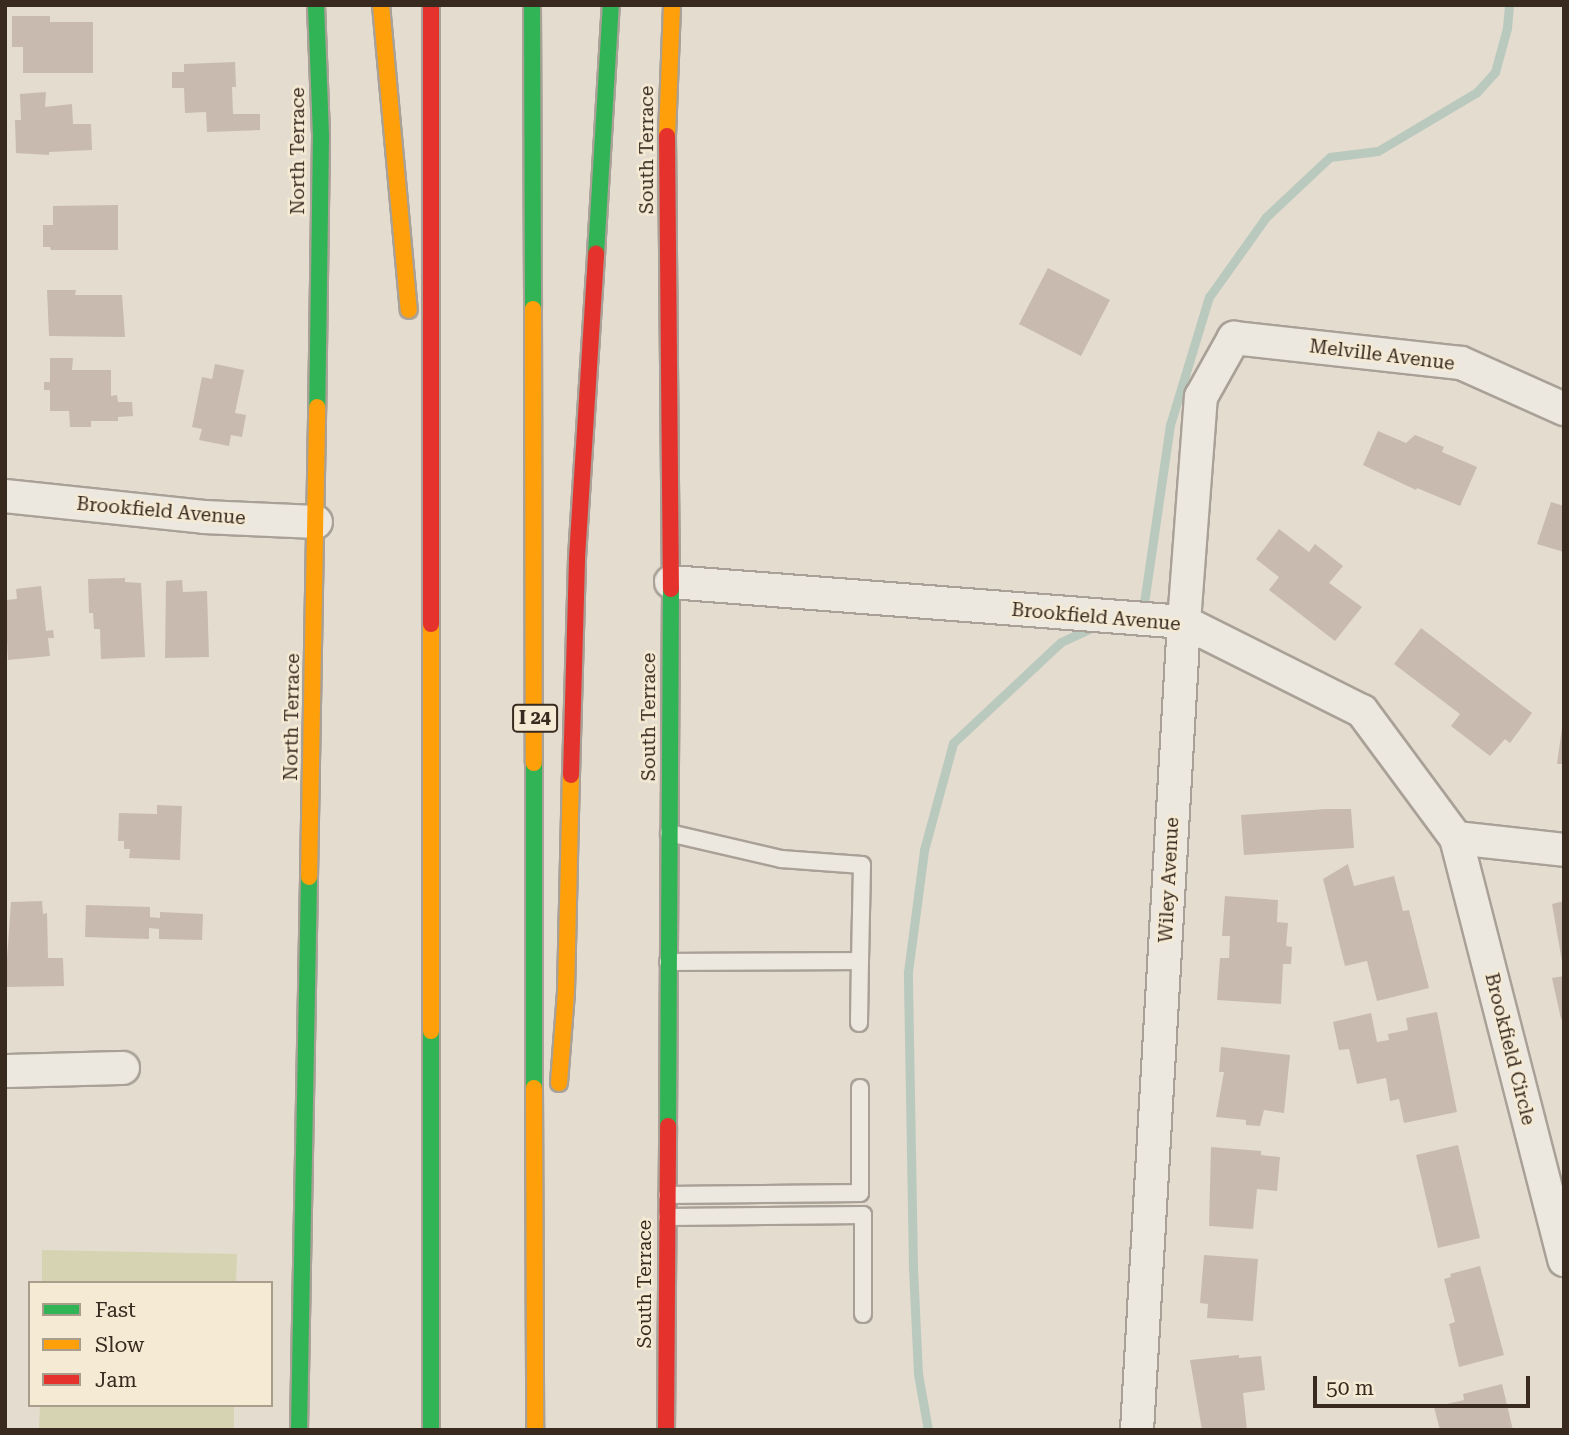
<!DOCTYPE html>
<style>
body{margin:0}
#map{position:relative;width:1569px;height:1435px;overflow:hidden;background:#e4dcce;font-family:"Roboto Serif",serif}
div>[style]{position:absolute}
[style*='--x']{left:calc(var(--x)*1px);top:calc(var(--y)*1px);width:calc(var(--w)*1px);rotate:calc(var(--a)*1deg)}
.green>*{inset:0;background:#d5d3b1}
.stream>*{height:9px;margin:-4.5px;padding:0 4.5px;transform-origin:4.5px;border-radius:4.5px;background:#b9c9be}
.building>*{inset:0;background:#c8baaf}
.roads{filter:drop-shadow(2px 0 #a9a197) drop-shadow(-2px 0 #a9a197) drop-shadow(0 2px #a9a197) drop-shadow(0 -2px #a9a197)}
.lane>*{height:16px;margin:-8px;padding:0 8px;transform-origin:8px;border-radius:8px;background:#ece8df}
.street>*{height:32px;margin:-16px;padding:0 16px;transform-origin:16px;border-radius:16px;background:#ece8df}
.fast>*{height:16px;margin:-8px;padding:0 8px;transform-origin:8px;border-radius:8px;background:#30b455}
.slow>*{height:16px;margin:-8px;padding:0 8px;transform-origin:8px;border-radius:8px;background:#ff9f0a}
.jam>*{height:16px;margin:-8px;padding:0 8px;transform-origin:8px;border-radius:8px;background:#e5322d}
span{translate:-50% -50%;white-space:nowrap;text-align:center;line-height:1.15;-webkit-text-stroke:5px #f5ead4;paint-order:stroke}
.shield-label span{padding:2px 5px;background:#f5ead4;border:2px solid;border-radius:5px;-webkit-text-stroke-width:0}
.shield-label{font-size:18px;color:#382a1f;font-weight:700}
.street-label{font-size:19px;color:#382a1f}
.frame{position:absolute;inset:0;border:7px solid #382a1f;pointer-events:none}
.legend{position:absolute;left:28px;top:1281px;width:245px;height:126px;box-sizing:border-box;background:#f5ead4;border:2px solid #a99d8c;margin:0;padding:9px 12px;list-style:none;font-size:21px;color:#382a1f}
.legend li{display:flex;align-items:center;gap:14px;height:35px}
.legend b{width:35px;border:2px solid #a99d8c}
.scale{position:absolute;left:1313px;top:1376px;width:217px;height:32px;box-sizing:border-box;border:4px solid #382a1f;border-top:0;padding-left:9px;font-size:21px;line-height:24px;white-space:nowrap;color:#382a1f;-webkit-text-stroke:5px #f5ead4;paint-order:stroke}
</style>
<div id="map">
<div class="green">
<div style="clip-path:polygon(42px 1250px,237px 1254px,236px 1283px,42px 1283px)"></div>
<div style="clip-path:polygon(40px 1405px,234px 1405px,234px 1430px,39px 1430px)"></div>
</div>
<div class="stream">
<div style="--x:1135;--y:608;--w:10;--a:-29"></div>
<div style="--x:1144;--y:603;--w:180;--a:-81.7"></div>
<div style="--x:1170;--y:425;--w:134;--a:-73.1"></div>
<div style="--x:1209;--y:297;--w:98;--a:-54.5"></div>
<div style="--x:1266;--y:217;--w:88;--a:-43.2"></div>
<div style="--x:1330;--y:157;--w:48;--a:-7.1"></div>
<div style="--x:1378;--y:151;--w:115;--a:-30.8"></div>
<div style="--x:1477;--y:92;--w:27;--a:-48"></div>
<div style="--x:1495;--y:72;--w:46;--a:-74.7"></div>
<div style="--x:1507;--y:28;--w:23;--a:-85"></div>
<div style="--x:928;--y:1430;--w:57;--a:-100.1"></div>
<div style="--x:918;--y:1374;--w:107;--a:-92.7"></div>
<div style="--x:913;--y:1267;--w:295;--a:-91"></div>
<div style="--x:908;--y:972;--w:123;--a:-82.5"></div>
<div style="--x:924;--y:850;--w:111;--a:-74.8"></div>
<div style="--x:953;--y:743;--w:148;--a:-43.1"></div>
<div style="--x:1061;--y:642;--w:40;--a:-25"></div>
</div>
<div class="building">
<div style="clip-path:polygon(12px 16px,50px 16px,50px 22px,93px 22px,93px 73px,23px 73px,23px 47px,12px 47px)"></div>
<div style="clip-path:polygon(235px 62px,236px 87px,232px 87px,233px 114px,260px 114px,260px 130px,207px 132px,206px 112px,185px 113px,184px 88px,172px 88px,172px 72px,184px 72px,184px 64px)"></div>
<div style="clip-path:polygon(46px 92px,45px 107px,72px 104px,73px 124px,91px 124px,92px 150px,49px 152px,49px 155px,16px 153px,15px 120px,21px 120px,20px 94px)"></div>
<div style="clip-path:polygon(118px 205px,118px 250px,51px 250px,50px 247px,43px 247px,43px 225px,53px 225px,53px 206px)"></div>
<div style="clip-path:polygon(1048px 268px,1110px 300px,1081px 356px,1019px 324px)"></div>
<div style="clip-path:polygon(47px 290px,76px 290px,75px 295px,122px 295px,125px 337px,49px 336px)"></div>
<div style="clip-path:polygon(50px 358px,73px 358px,72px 370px,111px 370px,111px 396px,117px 395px,118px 402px,132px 402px,133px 416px,118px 417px,118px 421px,91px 421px,91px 427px,70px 427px,69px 411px,50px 411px,50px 390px,44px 390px,44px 382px,50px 382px)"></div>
<div style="clip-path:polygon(215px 364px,244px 370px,235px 413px,246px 415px,242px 437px,231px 435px,229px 446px,199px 440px,202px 429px,192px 427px,202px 377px,212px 379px)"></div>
<div style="clip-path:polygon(1378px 431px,1406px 443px,1415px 435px,1444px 447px,1442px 452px,1477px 467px,1460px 506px,1417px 488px,1416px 490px,1363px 465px)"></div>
<div style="clip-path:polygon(1551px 502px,1564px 506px,1564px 552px,1537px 544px)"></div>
<div style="clip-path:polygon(1279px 529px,1309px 552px,1315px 544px,1343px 566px,1329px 583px,1362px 607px,1335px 641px,1269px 590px,1279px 577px,1256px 559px)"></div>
<div style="clip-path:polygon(125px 578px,125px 582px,141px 583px,145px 657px,101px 659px,100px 629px,94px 629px,93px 613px,89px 613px,88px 579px)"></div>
<div style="clip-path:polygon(182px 580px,183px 592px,207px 591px,209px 657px,165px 658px,166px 581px)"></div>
<div style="clip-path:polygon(41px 586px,46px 631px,53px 630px,54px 638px,48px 638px,50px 656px,8px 660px,5px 600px,17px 599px,16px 589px)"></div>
<div style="clip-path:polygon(1421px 628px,1532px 713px,1510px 743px,1505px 739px,1490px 756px,1451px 726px,1460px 714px,1394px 664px)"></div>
<div style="clip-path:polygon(1562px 728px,1564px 728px,1564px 764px,1557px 764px)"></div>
<div style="clip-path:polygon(157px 805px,182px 806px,180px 860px,129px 858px,130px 849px,124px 849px,124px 841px,118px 841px,119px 813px,157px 814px)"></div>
<div style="clip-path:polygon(1326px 809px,1351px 809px,1354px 848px,1244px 855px,1241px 815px)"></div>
<div style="clip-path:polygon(1348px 864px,1354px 886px,1394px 876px,1403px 911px,1409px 910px,1429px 988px,1377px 1001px,1367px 961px,1345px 966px,1323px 879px)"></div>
<div style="clip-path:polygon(1225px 896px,1278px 900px,1277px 922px,1288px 923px,1286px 946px,1292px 947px,1291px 964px,1283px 964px,1281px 1004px,1217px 1000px,1220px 958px,1229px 958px,1230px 936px,1222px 936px)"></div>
<div style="clip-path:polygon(42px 901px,43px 914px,47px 913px,48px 958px,63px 958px,64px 986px,5px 987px,11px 902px)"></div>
<div style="clip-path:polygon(1564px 901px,1564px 967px,1563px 967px,1552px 904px)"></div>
<div style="clip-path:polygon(86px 905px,150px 907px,150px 917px,160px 918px,160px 912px,203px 914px,202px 940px,159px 939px,159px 929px,149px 928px,149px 939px,85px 937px)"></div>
<div style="clip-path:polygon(1564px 976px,1564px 1018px,1561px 1019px,1552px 978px)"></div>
<div style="clip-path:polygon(1437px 1012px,1457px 1112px,1404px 1123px,1399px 1099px,1390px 1101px,1386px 1078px,1357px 1084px,1349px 1049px,1339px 1050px,1333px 1022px,1371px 1013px,1377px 1042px,1389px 1040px,1388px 1034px,1408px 1030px,1406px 1018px)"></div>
<div style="clip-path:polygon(1221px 1047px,1290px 1055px,1284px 1113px,1264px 1110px,1260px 1126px,1246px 1125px,1246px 1120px,1216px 1117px,1224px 1072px,1219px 1072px)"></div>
<div style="clip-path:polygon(1458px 1145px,1480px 1238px,1438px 1248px,1416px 1155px)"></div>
<div style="clip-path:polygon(1211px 1147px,1261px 1151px,1261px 1155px,1280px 1157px,1277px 1191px,1257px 1189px,1253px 1229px,1209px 1226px)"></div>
<div style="clip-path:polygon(1204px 1255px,1258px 1259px,1253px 1321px,1207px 1318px,1208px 1304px,1200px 1303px)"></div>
<div style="clip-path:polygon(1480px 1266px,1504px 1355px,1459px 1367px,1449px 1324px,1455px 1322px,1444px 1279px,1451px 1277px,1450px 1274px)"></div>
<div style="clip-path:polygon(1239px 1355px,1239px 1358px,1261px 1356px,1265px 1390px,1243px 1393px,1247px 1430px,1202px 1430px,1190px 1360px)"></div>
<div style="clip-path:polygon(1502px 1384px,1513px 1430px,1440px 1430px,1434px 1407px,1464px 1400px,1463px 1394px)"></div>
</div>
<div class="roads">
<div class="lane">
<div style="--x:668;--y:962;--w:192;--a:-0.3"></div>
<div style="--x:860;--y:961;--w:96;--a:-88.8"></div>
<div style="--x:862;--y:865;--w:81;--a:-175.8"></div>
<div style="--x:781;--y:859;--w:115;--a:-166.9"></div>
<div style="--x:859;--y:1023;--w:62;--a:-89.1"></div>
<div style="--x:667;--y:1195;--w:193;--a:-0.6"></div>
<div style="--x:860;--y:1193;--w:105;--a:-90"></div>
<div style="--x:667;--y:1217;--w:196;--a:-0.6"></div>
<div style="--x:863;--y:1215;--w:99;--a:90"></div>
</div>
<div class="street">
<div style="--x:5;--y:496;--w:200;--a:6"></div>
<div style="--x:204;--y:517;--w:112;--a:2.6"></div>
<div style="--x:671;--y:582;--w:515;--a:4.46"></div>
<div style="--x:1184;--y:622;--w:199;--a:26.6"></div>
<div style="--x:1362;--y:711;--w:158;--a:53.5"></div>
<div style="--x:1456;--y:838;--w:109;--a:6.3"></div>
<div style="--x:1456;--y:838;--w:436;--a:75.6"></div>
<div style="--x:5;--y:1071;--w:118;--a:-1.5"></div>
<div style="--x:1137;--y:1430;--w:809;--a:-86.67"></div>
<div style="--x:1184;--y:622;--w:226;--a:-85.7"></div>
<div style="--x:1201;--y:397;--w:68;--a:-60.8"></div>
<div style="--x:1234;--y:338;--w:228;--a:6.3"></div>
<div style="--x:1461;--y:363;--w:113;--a:24.1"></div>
</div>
<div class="fast">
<div style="--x:316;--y:5;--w:132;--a:87.8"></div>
<div style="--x:321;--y:137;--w:270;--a:90.8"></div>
<div style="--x:532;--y:5;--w:304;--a:89.8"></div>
<div style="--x:596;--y:254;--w:249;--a:-86.6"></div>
<div style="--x:534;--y:763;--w:325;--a:90"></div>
<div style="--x:431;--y:1031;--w:399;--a:90"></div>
<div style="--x:668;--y:1126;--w:537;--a:-89.68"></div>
<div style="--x:299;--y:1430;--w:553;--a:-88.96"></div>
</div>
<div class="slow">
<div style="--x:381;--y:5;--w:306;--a:84.8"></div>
<div style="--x:667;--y:136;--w:131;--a:-87.8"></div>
<div style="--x:533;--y:309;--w:454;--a:89.9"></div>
<div style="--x:431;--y:624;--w:407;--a:90"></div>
<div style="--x:309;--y:877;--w:470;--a:-89"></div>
<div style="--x:559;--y:1083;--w:92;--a:-85.6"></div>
<div style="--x:566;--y:991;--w:216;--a:-88.7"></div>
<div style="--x:534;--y:1088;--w:342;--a:89.8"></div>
</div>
<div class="jam">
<div style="--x:431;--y:5;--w:619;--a:90"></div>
<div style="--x:667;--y:136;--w:453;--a:89.5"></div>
<div style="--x:571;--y:775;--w:217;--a:-88.4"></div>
<div style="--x:577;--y:558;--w:305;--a:-86.4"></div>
<div style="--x:666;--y:1430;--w:304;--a:-89.6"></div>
</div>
</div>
<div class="shield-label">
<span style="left:535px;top:718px">I 24</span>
</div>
<div class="street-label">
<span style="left:647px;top:150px;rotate:-90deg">South Terrace</span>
<span style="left:298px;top:151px;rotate:-90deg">North Terrace</span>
<span style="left:1382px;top:355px;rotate:7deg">Melville Avenue</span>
<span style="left:161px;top:511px;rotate:5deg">Brookfield Avenue</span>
<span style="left:1096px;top:617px;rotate:5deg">Brookfield Avenue</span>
<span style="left:292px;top:717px;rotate:-89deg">North Terrace</span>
<span style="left:649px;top:717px;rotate:-90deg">South Terrace</span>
<span style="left:1169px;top:880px;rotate:-87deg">Wiley Avenue</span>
<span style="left:1510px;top:1049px;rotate:76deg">Brookfield Circle</span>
<span style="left:645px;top:1284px;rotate:-90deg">South Terrace</span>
</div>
<div class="frame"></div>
<ul class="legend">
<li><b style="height:9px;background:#30b455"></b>Fast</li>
<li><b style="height:9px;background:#ff9f0a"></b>Slow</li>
<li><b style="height:9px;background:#e5322d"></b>Jam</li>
</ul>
<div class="scale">50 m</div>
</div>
